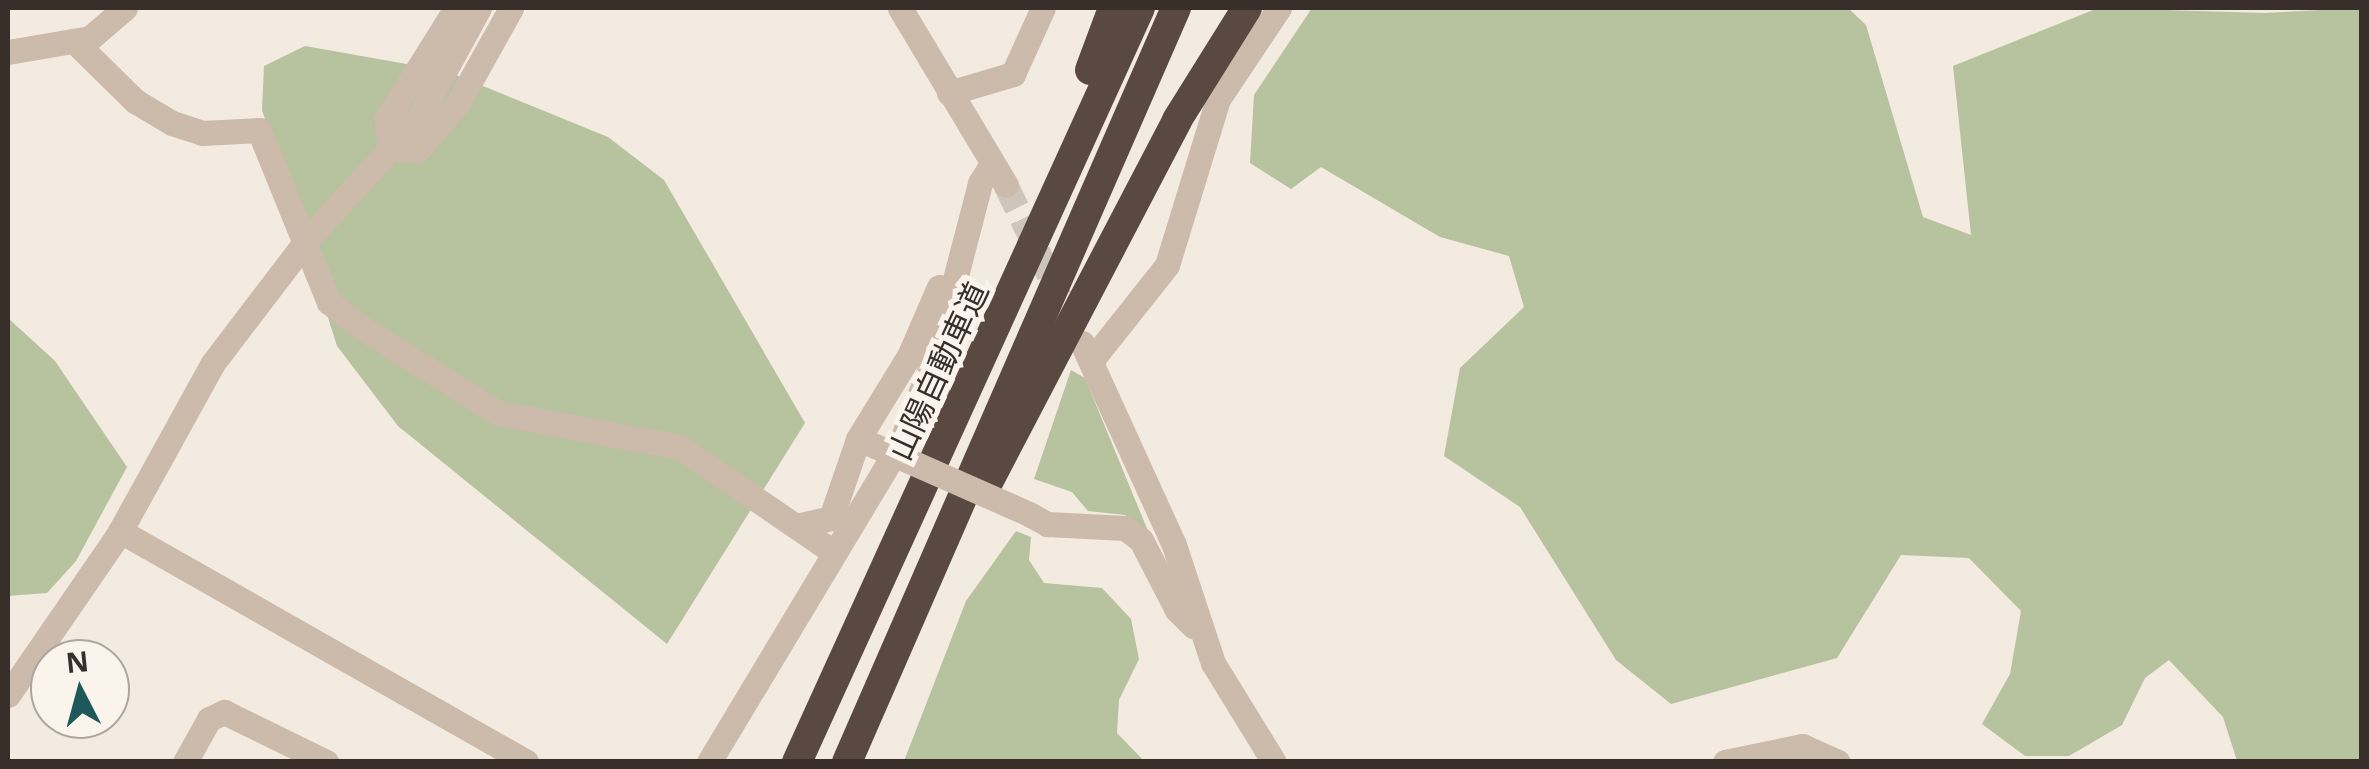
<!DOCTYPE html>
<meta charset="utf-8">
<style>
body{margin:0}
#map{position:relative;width:2369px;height:769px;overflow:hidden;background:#f3eae0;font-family:"Noto Sans","Noto Sans JP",sans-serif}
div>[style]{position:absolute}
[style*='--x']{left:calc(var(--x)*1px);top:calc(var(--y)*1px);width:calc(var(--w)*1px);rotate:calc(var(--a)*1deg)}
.green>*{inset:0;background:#b7c29f}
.minor-tunnel>*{height:25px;margin-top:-12.5px;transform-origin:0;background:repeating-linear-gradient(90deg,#cec5bc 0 25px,transparent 0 37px)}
.minor>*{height:25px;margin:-12.5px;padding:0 12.5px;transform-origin:12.5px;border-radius:12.5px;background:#ccbaab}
.highway>*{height:30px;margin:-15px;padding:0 15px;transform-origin:15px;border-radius:15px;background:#5a4941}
.minor-bridge>*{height:25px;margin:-12.5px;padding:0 12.5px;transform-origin:12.5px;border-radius:12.5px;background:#ccbaab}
span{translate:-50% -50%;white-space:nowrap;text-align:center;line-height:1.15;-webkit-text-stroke:10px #faf4ec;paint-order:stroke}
.street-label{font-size:32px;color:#392f2a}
.frame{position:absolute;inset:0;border:10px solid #392f2a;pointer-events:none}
.north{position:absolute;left:30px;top:639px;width:100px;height:100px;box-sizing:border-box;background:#faf4ec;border:2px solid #ada59e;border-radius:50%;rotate:354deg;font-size:28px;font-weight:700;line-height:40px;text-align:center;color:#392f2a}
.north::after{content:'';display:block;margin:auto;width:35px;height:45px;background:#1f585b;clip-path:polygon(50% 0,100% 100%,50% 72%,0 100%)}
</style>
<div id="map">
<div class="green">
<div style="clip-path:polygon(1312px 8px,1848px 8px,1866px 25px,1923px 217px,1971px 235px,1953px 66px,2098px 8px,2264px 13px,2361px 8px,2361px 761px,2237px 761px,2223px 717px,2169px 660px,2145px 678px,2122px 725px,2069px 756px,2025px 756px,1982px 724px,2010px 674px,2021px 611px,1969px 558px,1901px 555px,1837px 658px,1671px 704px,1616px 660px,1520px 507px,1444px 456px,1460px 368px,1524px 307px,1509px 256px,1440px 237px,1321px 167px,1291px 189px,1250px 163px,1254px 95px)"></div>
<div style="clip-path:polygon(305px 46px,446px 71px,608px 137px,664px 180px,805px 423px,667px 644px,398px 426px,337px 346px,262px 110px,264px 66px)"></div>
<div style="clip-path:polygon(8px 318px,55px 361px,127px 467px,76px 561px,47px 593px,8px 596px)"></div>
<div style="clip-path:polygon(1071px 370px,1085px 378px,1148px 531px,1125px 515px,1088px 511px,1072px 492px,1034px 479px)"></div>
<div style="clip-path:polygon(1016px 531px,1031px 537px,1029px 560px,1044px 583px,1102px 588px,1131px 619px,1139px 659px,1119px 700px,1117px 733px,1144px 761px,904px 761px,966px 601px)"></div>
</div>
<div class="minor-tunnel">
<div style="--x:1006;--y:185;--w:124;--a:64.3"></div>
</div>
<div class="minor">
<div style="--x:456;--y:8;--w:132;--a:122"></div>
<div style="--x:386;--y:120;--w:28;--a:82"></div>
<div style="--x:390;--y:148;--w:27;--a:6"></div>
<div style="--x:417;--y:151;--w:63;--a:-49.5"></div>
<div style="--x:458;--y:103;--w:109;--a:-60.8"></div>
<div style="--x:900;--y:8;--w:206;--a:59.1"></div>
<div style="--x:74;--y:41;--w:86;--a:44.5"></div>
<div style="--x:135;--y:101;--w:43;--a:30.7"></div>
<div style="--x:172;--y:123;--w:32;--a:18"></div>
<div style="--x:202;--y:133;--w:57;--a:-3"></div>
<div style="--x:259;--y:130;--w:186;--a:67.9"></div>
<div style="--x:329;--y:302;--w:42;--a:38.2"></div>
<div style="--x:362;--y:328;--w:160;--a:32"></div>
<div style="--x:498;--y:413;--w:185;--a:10.6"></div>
<div style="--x:680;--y:447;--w:184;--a:34.4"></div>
<div style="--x:8;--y:52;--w:83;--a:-9.7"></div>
<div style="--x:90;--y:38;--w:46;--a:-40.6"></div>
<div style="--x:949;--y:93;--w:67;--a:-16.5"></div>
<div style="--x:1013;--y:74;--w:72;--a:-65.6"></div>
<div style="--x:1082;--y:343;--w:222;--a:65.5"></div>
<div style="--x:1174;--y:545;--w:124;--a:71.7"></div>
<div style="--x:1213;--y:663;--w:116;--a:58.4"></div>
<div style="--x:1091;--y:361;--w:122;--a:-51.6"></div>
<div style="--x:1167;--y:265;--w:174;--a:-72.9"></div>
<div style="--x:1218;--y:99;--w:110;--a:-56.2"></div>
<div style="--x:1029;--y:514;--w:21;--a:29"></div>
<div style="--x:1047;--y:524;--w:78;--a:2.9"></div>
<div style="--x:1125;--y:528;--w:20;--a:37"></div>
<div style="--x:1141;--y:540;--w:79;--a:62.8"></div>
<div style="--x:1177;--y:610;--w:23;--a:45"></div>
<div style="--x:801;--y:525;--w:31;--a:-13"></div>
<div style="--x:831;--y:518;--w:83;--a:-71.1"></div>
<div style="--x:858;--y:439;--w:100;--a:-58.5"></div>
<div style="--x:910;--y:354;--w:73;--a:-66.6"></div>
<div style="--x:120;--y:531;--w:467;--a:29.6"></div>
<div style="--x:8;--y:695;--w:194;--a:-55.5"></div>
<div style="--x:118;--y:535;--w:196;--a:-61.1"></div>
<div style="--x:213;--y:363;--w:153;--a:-52.7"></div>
<div style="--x:306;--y:241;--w:171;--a:-47.8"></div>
<div style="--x:421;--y:114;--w:121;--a:-61.3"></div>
<div style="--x:185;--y:762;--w:49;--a:-60.8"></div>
<div style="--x:209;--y:719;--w:17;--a:-25"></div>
<div style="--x:224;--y:712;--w:114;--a:26.1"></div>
<div style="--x:709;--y:762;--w:371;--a:-59"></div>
<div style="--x:900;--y:444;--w:95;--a:-68.3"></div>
<div style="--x:935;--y:356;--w:179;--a:-75.4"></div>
<div style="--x:980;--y:183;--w:22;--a:-58"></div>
<div style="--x:1725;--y:762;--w:79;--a:-11.7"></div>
<div style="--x:1802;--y:746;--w:39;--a:24"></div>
</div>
<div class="highway">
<div style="--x:1090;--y:70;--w:66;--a:-69.6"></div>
<div style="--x:985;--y:488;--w:415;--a:-62.4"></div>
<div style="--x:1177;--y:120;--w:132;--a:-58"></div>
<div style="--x:797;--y:762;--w:828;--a:-65.54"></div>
<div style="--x:847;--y:762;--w:823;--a:-66.43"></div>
</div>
<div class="minor-bridge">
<div style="--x:866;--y:442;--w:178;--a:23.8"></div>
</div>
<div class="street-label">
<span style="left:938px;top:371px;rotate:-65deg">山陽自動車道</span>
</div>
<div class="frame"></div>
<div class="north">N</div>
</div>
